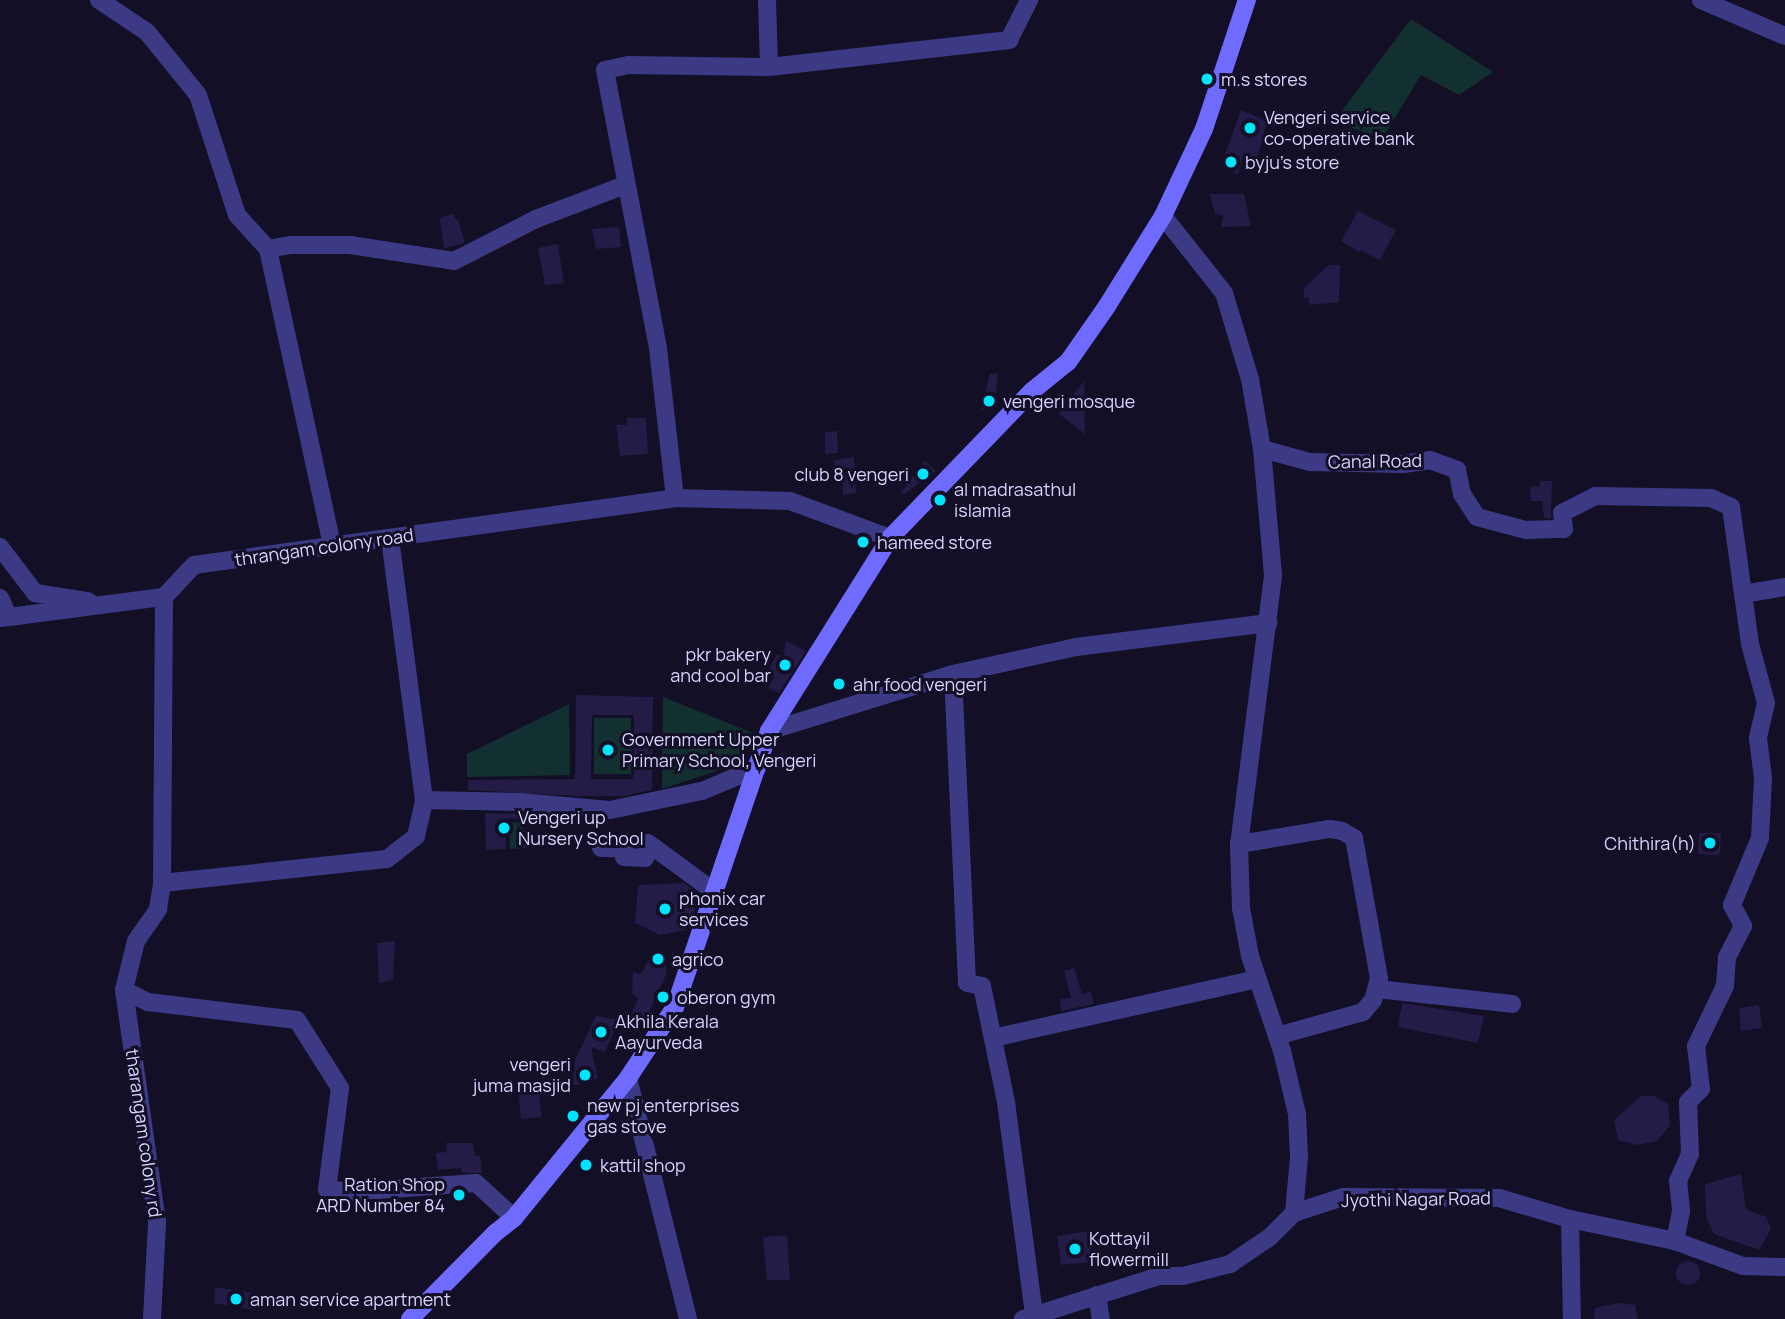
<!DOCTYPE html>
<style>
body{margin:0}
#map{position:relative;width:1785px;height:1319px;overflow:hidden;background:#130f26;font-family:Manrope,sans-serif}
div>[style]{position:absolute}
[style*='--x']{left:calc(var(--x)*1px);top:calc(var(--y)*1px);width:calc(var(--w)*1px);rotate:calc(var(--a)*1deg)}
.green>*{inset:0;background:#12302f}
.building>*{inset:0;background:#241b47}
.round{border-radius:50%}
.minor>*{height:18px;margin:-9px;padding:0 9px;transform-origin:9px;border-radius:9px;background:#3d3a85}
.secondary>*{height:18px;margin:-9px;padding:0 9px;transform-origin:9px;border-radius:9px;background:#6f6bff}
.dots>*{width:19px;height:19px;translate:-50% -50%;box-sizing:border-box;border:4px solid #130f26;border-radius:50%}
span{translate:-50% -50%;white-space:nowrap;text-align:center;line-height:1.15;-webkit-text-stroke:6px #130f26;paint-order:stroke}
.poi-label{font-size:18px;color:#d9d4ff}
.left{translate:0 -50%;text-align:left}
.right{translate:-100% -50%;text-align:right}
.street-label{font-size:18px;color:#d9d4ff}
</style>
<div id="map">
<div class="green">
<div style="clip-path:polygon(1411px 19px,1493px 72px,1459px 95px,1421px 75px,1382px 139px,1334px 121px)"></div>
<div style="clip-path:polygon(663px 697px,753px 733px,741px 763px,662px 789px)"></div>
<div style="clip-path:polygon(569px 704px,570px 775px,467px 777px,467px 754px)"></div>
<div style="clip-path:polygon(594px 718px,631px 718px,631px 774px,594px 774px)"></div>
<div style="clip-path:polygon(525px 822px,526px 848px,510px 849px,509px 823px)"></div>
</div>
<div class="building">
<div style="clip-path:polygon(1241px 110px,1267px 121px,1257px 159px,1243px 155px,1238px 175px,1221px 165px)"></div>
<div style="clip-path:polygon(1210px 194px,1244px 194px,1251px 226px,1221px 227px,1223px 215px,1215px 214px)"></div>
<div style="clip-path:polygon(1358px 211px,1396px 230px,1380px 260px,1360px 250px,1359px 252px,1341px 241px)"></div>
<div style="clip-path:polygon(453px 214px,455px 219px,458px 219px,465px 243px,444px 248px,440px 221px,441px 217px)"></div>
<div style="clip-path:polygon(619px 227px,621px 247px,596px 249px,592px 229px)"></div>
<div style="clip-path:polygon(558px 244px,564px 283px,545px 285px,538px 248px)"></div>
<div style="clip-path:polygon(1329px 265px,1340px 265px,1339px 302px,1309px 305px,1309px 298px,1304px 298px,1304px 288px)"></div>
<div style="clip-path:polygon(990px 373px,998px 374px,994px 408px,981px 410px)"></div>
<div style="clip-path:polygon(1084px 381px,1085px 434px,1059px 414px)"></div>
<div style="clip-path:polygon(627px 418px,646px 418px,648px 454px,620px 456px,616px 425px,627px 425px)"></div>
<div style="clip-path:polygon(837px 431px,838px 453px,825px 454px,825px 432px)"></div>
<div style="clip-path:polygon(854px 457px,856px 493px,843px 495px,843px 484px,835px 484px,834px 460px)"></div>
<div style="clip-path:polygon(925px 461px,936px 471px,904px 494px,901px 492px)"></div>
<div style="clip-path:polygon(1540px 481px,1552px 481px,1551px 518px,1544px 518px,1542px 501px,1531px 501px,1530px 487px,1540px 486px)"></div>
<div style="clip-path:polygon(786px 641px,806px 651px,779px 693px,768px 688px,774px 677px,767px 673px,777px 654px,783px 657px)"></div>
<div style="clip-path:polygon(evenodd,576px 695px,653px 697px,652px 790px,623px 796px,578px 796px,468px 790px,468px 780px,575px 779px,576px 695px,592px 715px,634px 715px,634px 779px,591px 779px,592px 715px)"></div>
<div style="clip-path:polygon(485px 813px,525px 814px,525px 818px,505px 819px,506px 849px,486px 850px)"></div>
<div style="clip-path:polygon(1699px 833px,1721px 833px,1720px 855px,1698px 854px)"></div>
<div style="clip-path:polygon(684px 883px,701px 896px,685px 930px,660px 935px,635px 923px,638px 885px)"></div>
<div style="clip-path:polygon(395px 941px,393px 980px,379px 983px,377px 943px)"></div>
<div style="clip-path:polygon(653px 951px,666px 953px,666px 975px,645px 1020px,631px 1014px,638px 999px,632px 993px,633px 972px,641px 974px)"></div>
<div style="clip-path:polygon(1074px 968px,1082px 994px,1091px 992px,1094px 1004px,1061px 1011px,1060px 999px,1071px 998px,1064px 971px)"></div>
<div style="clip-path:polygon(1402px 1003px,1484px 1016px,1478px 1043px,1398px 1027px)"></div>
<div style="clip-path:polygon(1759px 1005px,1762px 1028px,1741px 1031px,1739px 1008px)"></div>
<div style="clip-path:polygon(596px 1016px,619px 1020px,605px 1052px,591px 1047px,598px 1079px,586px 1079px,582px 1084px,573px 1085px,575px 1060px)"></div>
<div style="clip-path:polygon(538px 1087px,542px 1117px,521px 1119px,518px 1089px)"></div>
<div style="clip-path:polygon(1641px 1096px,1654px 1096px,1668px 1104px,1670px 1125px,1657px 1141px,1637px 1145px,1618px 1140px,1614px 1120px)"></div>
<div style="clip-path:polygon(446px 1143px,473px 1143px,475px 1156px,480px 1156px,482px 1173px,462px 1173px,461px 1168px,438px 1170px,436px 1153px,447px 1152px)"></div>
<div style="clip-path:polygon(1741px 1174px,1746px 1209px,1766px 1217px,1771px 1229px,1759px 1250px,1714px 1234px,1706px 1217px,1705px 1184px)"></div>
<div style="clip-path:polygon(1088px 1231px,1092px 1262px,1061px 1265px,1057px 1236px)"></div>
<div style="clip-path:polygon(787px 1235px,790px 1280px,767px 1280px,763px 1237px)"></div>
<div class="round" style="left:1676px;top:1261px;width:24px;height:24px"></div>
<div style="clip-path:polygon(215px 1287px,259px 1294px,255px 1310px,214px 1303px)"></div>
<div style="clip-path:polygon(1618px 1303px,1635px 1305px,1638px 1319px,1594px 1319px,1595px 1308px)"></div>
</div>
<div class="minor">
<div style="--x:99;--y:0;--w:58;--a:33.7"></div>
<div style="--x:147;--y:32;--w:81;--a:51"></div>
<div style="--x:198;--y:95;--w:126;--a:72"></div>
<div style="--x:237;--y:215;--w:46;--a:47.6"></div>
<div style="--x:268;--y:249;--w:22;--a:-10"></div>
<div style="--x:290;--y:245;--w:60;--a:0"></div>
<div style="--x:350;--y:245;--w:105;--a:8.7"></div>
<div style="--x:454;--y:261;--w:92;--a:-27.1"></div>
<div style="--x:536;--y:219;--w:95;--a:-20.9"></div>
<div style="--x:767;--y:0;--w:67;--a:88.3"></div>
<div style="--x:1701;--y:0;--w:91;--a:23.2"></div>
<div style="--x:1163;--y:216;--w:98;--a:51.6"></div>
<div style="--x:1224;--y:293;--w:90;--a:73.2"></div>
<div style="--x:1250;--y:379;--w:71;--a:80.3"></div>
<div style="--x:1262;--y:449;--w:50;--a:15.2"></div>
<div style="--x:1310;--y:462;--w:93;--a:1.2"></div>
<div style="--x:1403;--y:464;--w:27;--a:-8"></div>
<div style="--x:1430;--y:460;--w:29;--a:20"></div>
<div style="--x:1457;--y:470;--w:25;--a:78"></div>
<div style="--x:1462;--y:494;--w:27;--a:57"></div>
<div style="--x:1477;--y:517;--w:51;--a:14.9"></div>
<div style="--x:1526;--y:530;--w:38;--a:-2"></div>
<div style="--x:1564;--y:529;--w:16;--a:-97"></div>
<div style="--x:1562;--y:513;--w:37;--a:-27"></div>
<div style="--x:1595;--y:496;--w:116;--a:1"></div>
<div style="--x:1711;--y:498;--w:22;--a:24"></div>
<div style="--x:1731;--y:507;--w:138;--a:82.1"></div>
<div style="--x:1750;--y:644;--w:61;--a:74.8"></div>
<div style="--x:1766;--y:703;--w:36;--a:103"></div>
<div style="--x:1758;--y:738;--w:40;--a:82.9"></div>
<div style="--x:1763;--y:778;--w:60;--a:92.9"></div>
<div style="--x:1760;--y:838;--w:73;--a:112.7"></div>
<div style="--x:1732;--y:905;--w:24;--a:62"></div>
<div style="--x:1743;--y:926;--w:35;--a:117"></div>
<div style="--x:1727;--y:957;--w:29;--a:94"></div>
<div style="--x:1725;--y:986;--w:67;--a:115.8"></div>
<div style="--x:1696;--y:1046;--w:43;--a:83.4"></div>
<div style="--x:1701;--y:1089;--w:18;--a:135"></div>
<div style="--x:1688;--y:1102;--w:52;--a:87.8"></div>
<div style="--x:1690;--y:1154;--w:30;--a:114"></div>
<div style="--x:1678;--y:1181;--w:30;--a:84"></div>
<div style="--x:1681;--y:1211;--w:31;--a:101"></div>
<div style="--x:268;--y:249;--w:304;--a:77.8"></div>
<div style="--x:1262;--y:449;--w:127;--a:85"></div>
<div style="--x:1273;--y:576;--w:270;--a:97.2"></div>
<div style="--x:1239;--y:844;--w:64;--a:88.2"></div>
<div style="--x:1241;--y:908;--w:49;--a:79.4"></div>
<div style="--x:1250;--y:956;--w:100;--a:71.4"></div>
<div style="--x:1282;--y:1051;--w:65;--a:76.6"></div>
<div style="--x:1297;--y:1114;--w:43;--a:87.3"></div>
<div style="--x:1299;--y:1157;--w:56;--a:95.1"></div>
<div style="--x:675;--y:498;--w:151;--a:-96.5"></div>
<div style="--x:658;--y:348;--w:283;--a:-100.8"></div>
<div style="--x:605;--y:70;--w:24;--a:-12"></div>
<div style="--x:628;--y:65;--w:141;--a:0.8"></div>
<div style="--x:769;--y:67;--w:242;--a:-6.4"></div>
<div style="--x:1009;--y:40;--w:45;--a:-63.4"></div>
<div style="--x:0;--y:547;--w:58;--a:52.7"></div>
<div style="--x:35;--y:593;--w:54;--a:8.6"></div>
<div style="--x:1743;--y:594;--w:43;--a:-9.5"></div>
<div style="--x:0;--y:598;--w:21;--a:65"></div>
<div style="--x:9;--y:617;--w:9;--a:174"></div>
<div style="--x:9;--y:617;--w:156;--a:-7.4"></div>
<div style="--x:953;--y:674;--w:126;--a:-12.4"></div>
<div style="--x:1076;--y:647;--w:194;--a:-7.1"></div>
<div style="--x:769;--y:731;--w:193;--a:-17.2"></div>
<div style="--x:953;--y:674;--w:309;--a:87.4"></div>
<div style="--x:967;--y:983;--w:15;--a:11"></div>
<div style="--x:982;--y:986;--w:118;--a:78.3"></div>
<div style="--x:1006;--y:1102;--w:214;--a:82.5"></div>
<div style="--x:424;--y:800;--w:96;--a:1.2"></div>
<div style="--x:520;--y:802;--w:90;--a:5.1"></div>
<div style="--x:610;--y:810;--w:94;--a:-11.7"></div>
<div style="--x:702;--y:791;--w:60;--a:-22.7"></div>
<div style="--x:1239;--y:844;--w:92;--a:-9.4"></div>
<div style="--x:1330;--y:829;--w:12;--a:9"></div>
<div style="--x:1342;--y:831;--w:14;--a:30"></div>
<div style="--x:1354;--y:838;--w:142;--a:79.9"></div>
<div style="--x:1379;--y:978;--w:23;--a:105"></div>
<div style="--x:1373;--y:1000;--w:16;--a:130"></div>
<div style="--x:1363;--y:1012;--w:89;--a:164.4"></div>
<div style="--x:601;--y:848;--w:23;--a:0"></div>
<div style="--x:624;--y:848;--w:9;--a:90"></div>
<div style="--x:624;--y:857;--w:21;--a:3"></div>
<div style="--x:645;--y:858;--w:15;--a:-79"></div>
<div style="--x:648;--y:843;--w:84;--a:36.3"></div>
<div style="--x:162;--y:883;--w:226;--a:-6.1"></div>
<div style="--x:387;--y:859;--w:37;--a:-38"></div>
<div style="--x:416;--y:836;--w:37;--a:-77"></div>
<div style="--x:424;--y:800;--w:264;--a:-97.4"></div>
<div style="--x:1377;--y:989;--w:136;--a:6.3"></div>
<div style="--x:124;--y:990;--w:27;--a:27"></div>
<div style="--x:148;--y:1002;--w:150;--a:6.9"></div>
<div style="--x:297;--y:1020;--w:80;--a:57.7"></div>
<div style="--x:340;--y:1088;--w:102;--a:97.3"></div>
<div style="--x:327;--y:1189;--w:21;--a:8"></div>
<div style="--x:348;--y:1192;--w:128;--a:-4"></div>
<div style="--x:476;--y:1183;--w:52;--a:42.6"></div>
<div style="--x:993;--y:1038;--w:270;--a:-12.6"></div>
<div style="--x:628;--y:1078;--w:248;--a:76"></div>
<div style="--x:1570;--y:1219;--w:100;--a:88.9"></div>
<div style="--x:1097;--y:1295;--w:24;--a:81"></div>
<div style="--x:152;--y:1319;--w:97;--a:-87"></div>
<div style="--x:157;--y:1222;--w:234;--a:-98.1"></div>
<div style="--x:124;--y:990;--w:50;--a:-76.2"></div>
<div style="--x:136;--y:941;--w:39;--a:-55"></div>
<div style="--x:158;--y:909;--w:26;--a:-81"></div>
<div style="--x:162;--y:883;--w:286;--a:-89.6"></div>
<div style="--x:164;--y:597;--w:44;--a:-46.8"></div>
<div style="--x:194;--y:565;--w:486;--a:-7.9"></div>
<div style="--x:675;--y:498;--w:115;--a:1.5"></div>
<div style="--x:790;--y:501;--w:107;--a:20.3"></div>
<div style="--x:1023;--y:1319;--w:143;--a:-17.5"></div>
<div style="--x:1159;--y:1276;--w:24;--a:0"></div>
<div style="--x:1183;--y:1276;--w:49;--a:-14.3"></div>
<div style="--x:1230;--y:1264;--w:48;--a:-34"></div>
<div style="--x:1270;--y:1237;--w:34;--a:-45"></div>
<div style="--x:1294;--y:1213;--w:52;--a:-18.1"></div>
<div style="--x:1343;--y:1197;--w:156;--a:0.4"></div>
<div style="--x:1499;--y:1198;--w:74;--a:16.5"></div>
<div style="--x:1570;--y:1219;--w:107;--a:11.8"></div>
<div style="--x:1675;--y:1241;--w:72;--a:20.2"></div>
<div style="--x:1743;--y:1266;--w:42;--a:1.4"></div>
</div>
<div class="secondary">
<div style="--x:410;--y:1319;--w:121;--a:-45.3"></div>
<div style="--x:495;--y:1233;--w:24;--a:-38"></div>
<div style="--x:514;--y:1218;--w:181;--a:-50.8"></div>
<div style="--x:628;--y:1078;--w:85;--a:-56.5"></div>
<div style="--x:675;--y:1007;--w:292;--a:-71.2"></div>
<div style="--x:769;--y:731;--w:228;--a:-57.9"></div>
<div style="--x:890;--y:538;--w:204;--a:-46"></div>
<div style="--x:1032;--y:391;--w:46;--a:-38.9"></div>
<div style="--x:1068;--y:362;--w:68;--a:-55.1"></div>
<div style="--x:1107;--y:306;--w:106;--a:-58.1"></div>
<div style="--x:1163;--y:216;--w:96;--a:-64.8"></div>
<div style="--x:1204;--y:129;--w:136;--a:-71.6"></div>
</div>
<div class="dots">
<div style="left:1207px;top:79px;background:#00e5ff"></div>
<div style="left:1250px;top:128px;background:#00e5ff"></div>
<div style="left:1231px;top:162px;background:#00e5ff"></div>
<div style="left:989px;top:401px;background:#00e5ff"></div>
<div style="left:923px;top:474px;background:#00e5ff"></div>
<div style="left:940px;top:500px;background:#00e5ff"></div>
<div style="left:863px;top:542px;background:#00e5ff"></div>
<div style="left:785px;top:665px;background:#00e5ff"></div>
<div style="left:839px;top:684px;background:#00e5ff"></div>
<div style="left:608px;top:750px;background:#00e5ff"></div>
<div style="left:504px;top:828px;background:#00e5ff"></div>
<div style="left:1710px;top:843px;background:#00e5ff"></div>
<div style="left:665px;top:909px;background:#00e5ff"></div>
<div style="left:658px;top:959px;background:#00e5ff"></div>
<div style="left:663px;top:997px;background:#00e5ff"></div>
<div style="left:601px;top:1032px;background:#00e5ff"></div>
<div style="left:585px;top:1075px;background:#00e5ff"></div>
<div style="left:573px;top:1116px;background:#00e5ff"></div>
<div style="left:586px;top:1165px;background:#00e5ff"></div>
<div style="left:459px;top:1195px;background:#00e5ff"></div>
<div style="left:1075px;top:1249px;background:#00e5ff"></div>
<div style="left:236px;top:1299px;background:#00e5ff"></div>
</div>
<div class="poi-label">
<span class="left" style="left:1221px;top:79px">m.s stores</span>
<span class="left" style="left:1264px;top:128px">Vengeri service<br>co-operative bank</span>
<span class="left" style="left:1245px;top:162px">byju's store</span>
<span class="left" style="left:1003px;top:401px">vengeri mosque</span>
<span class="right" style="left:909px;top:474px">club 8 vengeri</span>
<span class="left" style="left:954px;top:500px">al madrasathul<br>islamia</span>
<span class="left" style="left:877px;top:542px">hameed store</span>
<span class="right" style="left:771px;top:665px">pkr bakery<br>and cool bar</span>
<span class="left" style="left:853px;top:684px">ahr food vengeri</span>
<span class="left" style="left:622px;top:750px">Government Upper<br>Primary School, Vengeri</span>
<span class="left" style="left:518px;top:828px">Vengeri up<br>Nursery School</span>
<span class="right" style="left:1696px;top:843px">Chithira(h)</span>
<span class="left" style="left:679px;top:909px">phonix car<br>services</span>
<span class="left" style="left:672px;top:959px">agrico</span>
<span class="left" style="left:677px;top:997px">oberon gym</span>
<span class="left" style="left:615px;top:1032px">Akhila Kerala<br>Aayurveda</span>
<span class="right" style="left:571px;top:1075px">vengeri<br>juma masjid</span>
<span class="left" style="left:587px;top:1116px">new pj enterprises<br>gas stove</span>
<span class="left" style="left:600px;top:1165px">kattil shop</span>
<span class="right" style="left:445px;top:1195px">Ration Shop<br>ARD Number 84</span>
<span class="left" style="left:1089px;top:1249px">Kottayil<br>flowermill</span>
<span class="left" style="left:250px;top:1299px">aman service apartment</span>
</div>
<div class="street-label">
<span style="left:1375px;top:461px;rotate:-1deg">Canal Road</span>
<span style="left:324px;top:547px;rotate:-8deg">thrangam colony road</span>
<span style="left:144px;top:1133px;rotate:82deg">tharangam colony rd</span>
<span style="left:1416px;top:1199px;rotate:-1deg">Jyothi Nagar Road</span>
</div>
</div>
